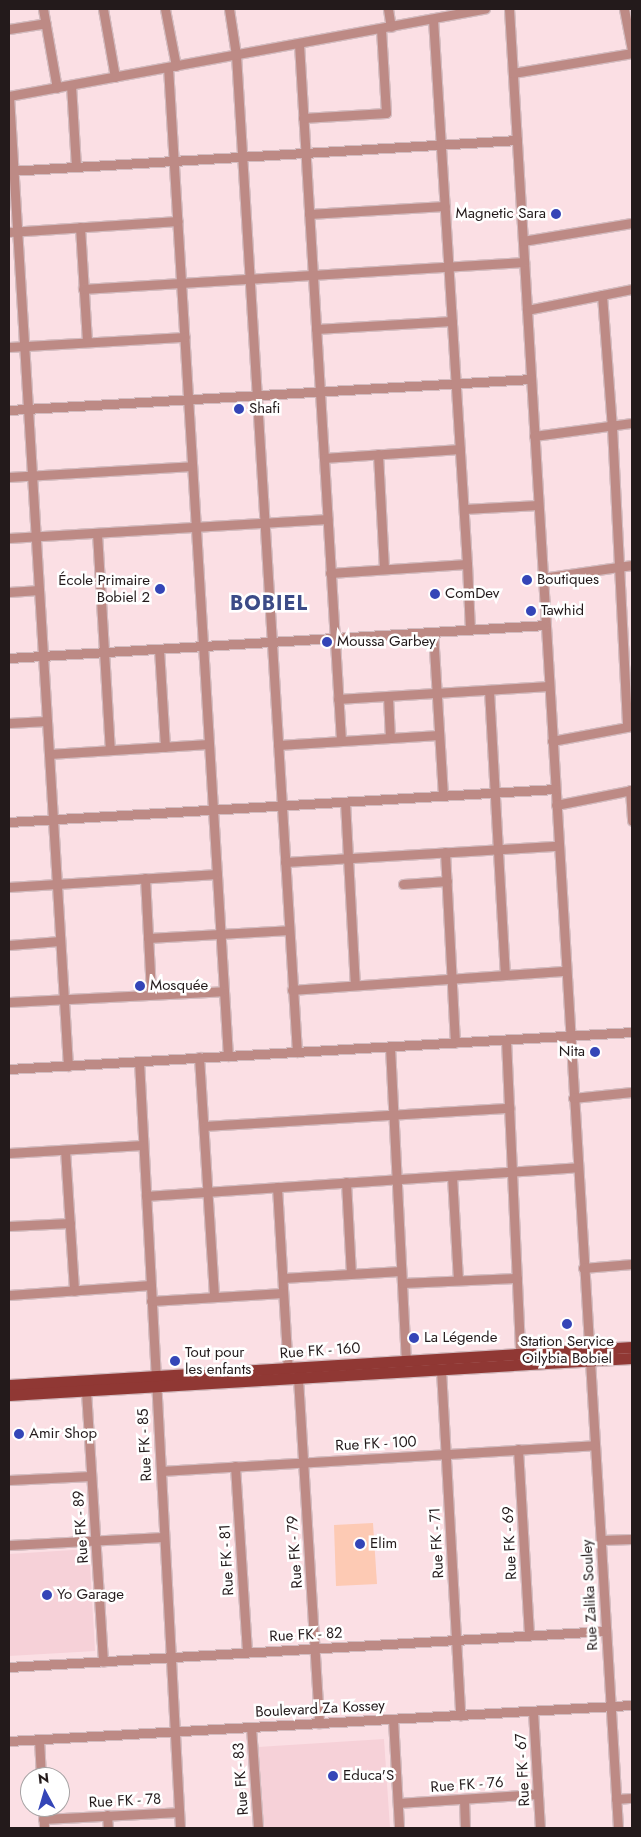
<!DOCTYPE html>
<meta charset="utf-8">
<style>
body{margin:0}
#map{position:relative;width:641px;height:1837px;overflow:hidden;background:#fbdfe4;font-family:Jost,sans-serif}
div>[style]{position:absolute}
[style*='--x']{left:calc(var(--x)*1px);top:calc(var(--y)*1px);width:calc(var(--w)*1px);rotate:calc(var(--a)*1deg)}
.built>*{inset:0;background:#f6d1d8}
.green>*{inset:0;background:#fdcab4}
.roads{filter:drop-shadow(1px 0 #d4bcc0) drop-shadow(-1px 0 #d4bcc0) drop-shadow(0 1px #d4bcc0) drop-shadow(0 -1px #d4bcc0)}
.minor>*{height:9px;margin:-4.5px;padding:0 4.5px;transform-origin:4.5px;border-radius:4.5px;background:#bd8a85}
.major>*{height:11px;margin:-5.5px;padding:0 5.5px;transform-origin:5.5px;border-radius:5.5px;background:#903834}
.dots>*{width:14px;height:14px;translate:-50% -50%;box-sizing:border-box;border:2px solid #fff;border-radius:50%}
span{translate:-50% -50%;white-space:nowrap;text-align:center;line-height:1.15;-webkit-text-stroke:5px #fff;paint-order:stroke}
.poi-label{font-size:15px;color:#231a1b}
.right{translate:-100% -50%;text-align:right}
.left{translate:0 -50%;text-align:left}
.street-label{font-size:15px;color:#231a1b}
.district-label{font-size:20px;color:#3c4b87;font-weight:700;letter-spacing:1px}
.frame{position:absolute;inset:0;border:10px solid #231a1b;pointer-events:none}
.north{position:absolute;left:20px;top:1767px;width:50px;height:50px;box-sizing:border-box;background:#fff;border:1px solid #a7a3a4;border-radius:50%;rotate:354deg;font-size:14px;font-weight:700;line-height:20px;text-align:center;color:#231a1b}
.north::after{content:'';display:block;margin:auto;width:18px;height:22px;background:#3445b7;clip-path:polygon(50% 0,100% 100%,50% 72%,0 100%)}
</style>
<div id="map">
<div class="built">
<div style="clip-path:polygon(89px 1549px,95px 1651px,9px 1656px,9px 1554px)"></div>
<div style="clip-path:polygon(384px 1739px,390px 1828px,263px 1828px,258px 1747px)"></div>
</div>
<div class="green">
<div style="clip-path:polygon(373px 1523px,377px 1584px,336px 1586px,334px 1525px)"></div>
</div>
<div class="roads">
<div class="minor">
<div style="--x:43;--y:9;--w:80;--a:80"></div>
<div style="--x:103;--y:9;--w:69;--a:80"></div>
<div style="--x:165;--y:9;--w:58;--a:79.1"></div>
<div style="--x:229;--y:9;--w:47;--a:81.3"></div>
<div style="--x:236;--y:55;--w:999;--a:86.5"></div>
<div style="--x:388;--y:9;--w:18;--a:81"></div>
<div style="--x:509;--y:9;--w:1822;--a:86.57"></div>
<div style="--x:624;--y:9;--w:42;--a:79"></div>
<div style="--x:9;--y:29;--w:37;--a:-9"></div>
<div style="--x:299;--y:44;--w:698;--a:86.55"></div>
<div style="--x:168;--y:67;--w:991;--a:86.53"></div>
<div style="--x:513;--y:73;--w:121;--a:-9.5"></div>
<div style="--x:71;--y:85;--w:82;--a:86.5"></div>
<div style="--x:9;--y:96;--w:972;--a:86.52"></div>
<div style="--x:9;--y:96;--w:484;--a:-10.4"></div>
<div style="--x:303;--y:118;--w:83;--a:-3.4"></div>
<div style="--x:386;--y:113;--w:84;--a:-93.4"></div>
<div style="--x:9;--y:171;--w:509;--a:-3.49"></div>
<div style="--x:309;--y:214;--w:136;--a:-3.4"></div>
<div style="--x:80;--y:227;--w:115;--a:86.5"></div>
<div style="--x:9;--y:232;--w:169;--a:-3.7"></div>
<div style="--x:523;--y:241;--w:110;--a:-9.4"></div>
<div style="--x:83;--y:289;--w:442;--a:-3.5"></div>
<div style="--x:602;--y:295;--w:132;--a:85.7"></div>
<div style="--x:612;--y:427;--w:300;--a:87.1"></div>
<div style="--x:527;--y:310;--w:107;--a:-11.3"></div>
<div style="--x:316;--y:329;--w:136;--a:-3.4"></div>
<div style="--x:9;--y:347;--w:176;--a:-3.3"></div>
<div style="--x:9;--y:410;--w:523;--a:-3.4"></div>
<div style="--x:534;--y:436;--w:99;--a:-7.6"></div>
<div style="--x:378;--y:454;--w:115;--a:87"></div>
<div style="--x:324;--y:458;--w:136;--a:-3.8"></div>
<div style="--x:9;--y:477;--w:183;--a:-3.4"></div>
<div style="--x:464;--y:509;--w:74;--a:-3.1"></div>
<div style="--x:97;--y:533;--w:217;--a:86.6"></div>
<div style="--x:9;--y:538;--w:319;--a:-3.4"></div>
<div style="--x:467;--y:564;--w:66;--a:87.4"></div>
<div style="--x:330;--y:573;--w:137;--a:-3.8"></div>
<div style="--x:467;--y:564;--w:546;--a:-93.57"></div>
<div style="--x:542;--y:578;--w:91;--a:-8.2"></div>
<div style="--x:9;--y:592;--w:30;--a:-4"></div>
<div style="--x:433;--y:632;--w:164;--a:86.5"></div>
<div style="--x:159;--y:649;--w:98;--a:86.5"></div>
<div style="--x:9;--y:658;--w:537;--a:-3.52"></div>
<div style="--x:489;--y:690;--w:285;--a:86.8"></div>
<div style="--x:388;--y:696;--w:42;--a:87.3"></div>
<div style="--x:338;--y:699;--w:211;--a:-3.5"></div>
<div style="--x:9;--y:723;--w:38;--a:-3"></div>
<div style="--x:552;--y:741;--w:81;--a:-10.6"></div>
<div style="--x:278;--y:745;--w:161;--a:-3.6"></div>
<div style="--x:49;--y:754;--w:160;--a:-3.6"></div>
<div style="--x:630;--y:790;--w:31;--a:86"></div>
<div style="--x:345;--y:802;--w:183;--a:86.9"></div>
<div style="--x:556;--y:805;--w:77;--a:-11.2"></div>
<div style="--x:9;--y:822;--w:547;--a:-3.46"></div>
<div style="--x:445;--y:852;--w:191;--a:87"></div>
<div style="--x:285;--y:862;--w:273;--a:-3.4"></div>
<div style="--x:145;--y:878;--w:116;--a:87"></div>
<div style="--x:403;--y:884;--w:44;--a:-3.9"></div>
<div style="--x:9;--y:887;--w:208;--a:-3.6"></div>
<div style="--x:148;--y:938;--w:141;--a:-3.2"></div>
<div style="--x:9;--y:945;--w:51;--a:-4.5"></div>
<div style="--x:292;--y:990;--w:274;--a:-4"></div>
<div style="--x:9;--y:1002;--w:215;--a:-2.9"></div>
<div style="--x:506;--y:1040;--w:314;--a:87.4"></div>
<div style="--x:390;--y:1047;--w:313;--a:87.1"></div>
<div style="--x:199;--y:1057;--w:240;--a:86.4"></div>
<div style="--x:139;--y:1061;--w:768;--a:86.94"></div>
<div style="--x:9;--y:1069;--w:624;--a:-3.4"></div>
<div style="--x:573;--y:1098;--w:59;--a:-5.8"></div>
<div style="--x:204;--y:1126;--w:306;--a:-3.4"></div>
<div style="--x:65;--y:1150;--w:141;--a:86.3"></div>
<div style="--x:9;--y:1153;--w:134;--a:-3.4"></div>
<div style="--x:452;--y:1176;--w:104;--a:86.7"></div>
<div style="--x:346;--y:1182;--w:92;--a:86.9"></div>
<div style="--x:277;--y:1187;--w:187;--a:86.6"></div>
<div style="--x:146;--y:1196;--w:432;--a:-3.8"></div>
<div style="--x:9;--y:1226;--w:61;--a:-2.8"></div>
<div style="--x:583;--y:1268;--w:49;--a:-4.7"></div>
<div style="--x:283;--y:1278;--w:118;--a:-3.4"></div>
<div style="--x:402;--y:1283;--w:115;--a:-2.5"></div>
<div style="--x:9;--y:1295;--w:142;--a:-4"></div>
<div style="--x:151;--y:1301;--w:132;--a:-3.5"></div>
<div style="--x:441;--y:1370;--w:346;--a:86.8"></div>
<div style="--x:298;--y:1378;--w:346;--a:86.5"></div>
<div style="--x:86;--y:1391;--w:271;--a:86.4"></div>
<div style="--x:518;--y:1449;--w:186;--a:86.6"></div>
<div style="--x:235;--y:1466;--w:186;--a:86.3"></div>
<div style="--x:161;--y:1471;--w:434;--a:-3.4"></div>
<div style="--x:9;--y:1480;--w:82;--a:-2.8"></div>
<div style="--x:601;--y:1540;--w:31;--a:-2"></div>
<div style="--x:9;--y:1545;--w:155;--a:-3"></div>
<div style="--x:9;--y:1667;--w:597;--a:-3.46"></div>
<div style="--x:533;--y:1711;--w:117;--a:86.6"></div>
<div style="--x:393;--y:1719;--w:109;--a:86.8"></div>
<div style="--x:251;--y:1727;--w:101;--a:86"></div>
<div style="--x:39;--y:1739;--w:38;--a:87"></div>
<div style="--x:9;--y:1741;--w:624;--a:-3.31"></div>
<div style="--x:464;--y:1799;--w:29;--a:88"></div>
<div style="--x:616;--y:1799;--w:16;--a:-4"></div>
<div style="--x:398;--y:1803;--w:140;--a:-3.7"></div>
<div style="--x:43;--y:1807;--w:21;--a:87"></div>
<div style="--x:107;--y:1815;--w:13;--a:86"></div>
<div style="--x:43;--y:1819;--w:136;--a:-2.9"></div>
</div>
<div class="major">
<div style="--x:9;--y:1385;--w:624;--a:-3.49"></div>
<div style="--x:9;--y:1395;--w:624;--a:-3.4"></div>
</div>
</div>
<div class="dots">
<div style="left:556px;top:214px;background:#3445b7"></div>
<div style="left:239px;top:409px;background:#3445b7"></div>
<div style="left:527px;top:580px;background:#3445b7"></div>
<div style="left:160px;top:589px;background:#3445b7"></div>
<div style="left:435px;top:594px;background:#3445b7"></div>
<div style="left:531px;top:611px;background:#3445b7"></div>
<div style="left:327px;top:642px;background:#3445b7"></div>
<div style="left:140px;top:986px;background:#3445b7"></div>
<div style="left:595px;top:1052px;background:#3445b7"></div>
<div style="left:567px;top:1324px;background:#3445b7"></div>
<div style="left:414px;top:1338px;background:#3445b7"></div>
<div style="left:175px;top:1361px;background:#3445b7"></div>
<div style="left:19px;top:1434px;background:#3445b7"></div>
<div style="left:360px;top:1544px;background:#3445b7"></div>
<div style="left:47px;top:1595px;background:#3445b7"></div>
<div style="left:333px;top:1776px;background:#3445b7"></div>
</div>
<div class="poi-label">
<span class="right" style="left:546px;top:214px">Magnetic Sara</span>
<span class="left" style="left:249px;top:409px">Shafi</span>
<span class="right" style="left:150px;top:589px">École Primaire<br>Bobiel 2</span>
<span class="left" style="left:537px;top:580px">Boutiques</span>
<span class="left" style="left:445px;top:594px">ComDev</span>
<span class="left" style="left:541px;top:611px">Tawhid</span>
<span class="left" style="left:337px;top:642px">Moussa Garbey</span>
<span class="left" style="left:150px;top:986px">Mosquée</span>
<span class="right" style="left:585px;top:1052px">Nita</span>
<span class="left" style="left:424px;top:1338px">La Légende</span>
<span style="left:567px;top:1350px">Station Service<br>Oilybia Bobiel</span>
<span class="left" style="left:185px;top:1361px">Tout pour<br>les enfants</span>
<span class="left" style="left:29px;top:1434px">Amir Shop</span>
<span class="left" style="left:370px;top:1544px">Elim</span>
<span class="left" style="left:57px;top:1595px">Yo Garage</span>
<span class="left" style="left:343px;top:1776px">Educa'S</span>
</div>
<div class="street-label">
<span style="left:320px;top:1351px;rotate:-4deg">Rue FK - 160</span>
<span style="left:376px;top:1444px;rotate:-3deg">Rue FK - 100</span>
<span style="left:145px;top:1445px;rotate:-93deg">Rue FK - 85</span>
<span style="left:81px;top:1527px;rotate:-94deg">Rue FK - 89</span>
<span style="left:437px;top:1543px;rotate:-93deg">Rue FK - 71</span>
<span style="left:510px;top:1543px;rotate:-93deg">Rue FK - 69</span>
<span style="left:295px;top:1552px;rotate:-94deg">Rue FK - 79</span>
<span style="left:227px;top:1560px;rotate:-93deg">Rue FK - 81</span>
<span style="left:590px;top:1595px;rotate:-93deg">Rue Zalika Souley</span>
<span style="left:306px;top:1635px;rotate:-3deg">Rue FK - 82</span>
<span style="left:320px;top:1709px;rotate:-3deg">Boulevard Za Kossey</span>
<span style="left:523px;top:1770px;rotate:-93deg">Rue FK - 67</span>
<span style="left:241px;top:1779px;rotate:-94deg">Rue FK - 83</span>
<span style="left:467px;top:1785px;rotate:-4deg">Rue FK - 76</span>
<span style="left:125px;top:1801px;rotate:-3deg">Rue FK - 78</span>
</div>
<div class="district-label">
<span style="left:269px;top:603px">BOBIEL</span>
</div>
<div class="frame"></div>
<div class="north">N</div>
</div>
